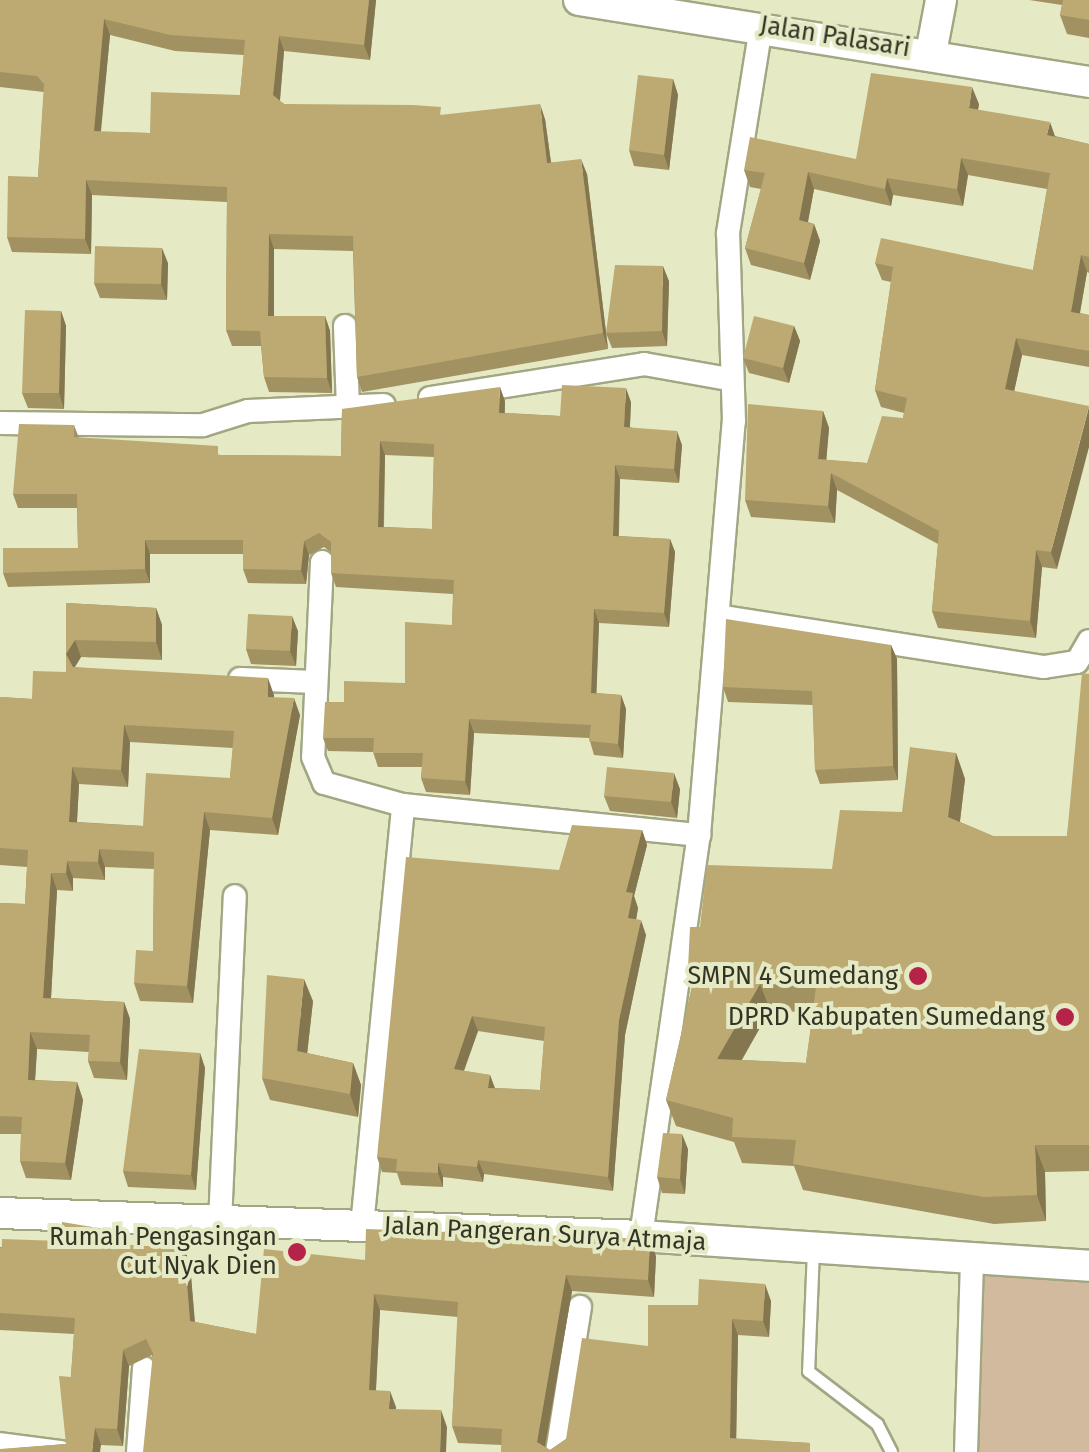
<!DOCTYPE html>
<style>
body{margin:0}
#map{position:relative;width:1089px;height:1452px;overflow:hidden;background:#e5e9c4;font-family:"Fira Sans",sans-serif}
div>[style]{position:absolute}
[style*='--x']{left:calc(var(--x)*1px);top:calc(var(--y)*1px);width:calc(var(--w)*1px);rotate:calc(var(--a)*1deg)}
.green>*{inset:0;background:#d1ba9d}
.roads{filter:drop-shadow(2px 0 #a2a683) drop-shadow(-2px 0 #a2a683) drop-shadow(0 2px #a2a683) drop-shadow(0 -2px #a2a683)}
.service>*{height:11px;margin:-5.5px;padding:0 5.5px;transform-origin:5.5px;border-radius:5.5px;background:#fff}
.minor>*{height:22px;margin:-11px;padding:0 11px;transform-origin:11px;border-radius:11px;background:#fff}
.tertiary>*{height:30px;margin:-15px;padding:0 15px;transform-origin:15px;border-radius:15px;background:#fff}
.wall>*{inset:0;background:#a29262}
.shaded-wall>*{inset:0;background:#847750}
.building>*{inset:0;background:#bcaa72}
.dots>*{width:28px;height:28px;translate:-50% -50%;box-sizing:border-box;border:5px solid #e5e9c4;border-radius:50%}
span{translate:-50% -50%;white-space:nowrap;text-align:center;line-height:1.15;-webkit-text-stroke:8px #e5e9c4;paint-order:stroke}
.street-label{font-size:25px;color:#323426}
.poi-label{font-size:25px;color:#323426}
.right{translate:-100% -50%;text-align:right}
</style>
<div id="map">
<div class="green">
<div style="clip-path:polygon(975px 1265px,1089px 1271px,1089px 1452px,972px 1452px)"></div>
</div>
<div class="roads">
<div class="service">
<div style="--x:813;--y:1249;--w:122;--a:92.3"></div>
<div style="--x:808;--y:1371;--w:87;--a:37.5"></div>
<div style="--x:877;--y:1424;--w:31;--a:63"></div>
</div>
<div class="minor">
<div style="--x:345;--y:326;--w:81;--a:87.9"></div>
<div style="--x:430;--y:398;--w:217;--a:-9"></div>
<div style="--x:644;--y:364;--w:85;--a:10.1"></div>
<div style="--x:0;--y:423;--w:203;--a:0.6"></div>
<div style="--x:203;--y:425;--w:47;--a:-17.3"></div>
<div style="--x:248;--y:411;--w:136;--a:-2.5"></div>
<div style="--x:322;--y:562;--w:195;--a:92.6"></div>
<div style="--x:313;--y:757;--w:28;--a:67"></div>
<div style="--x:324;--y:783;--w:82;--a:15.6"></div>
<div style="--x:403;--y:805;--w:298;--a:5.8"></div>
<div style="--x:718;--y:616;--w:330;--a:8.9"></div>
<div style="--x:1044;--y:667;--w:33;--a:-9"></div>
<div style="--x:1077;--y:662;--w:24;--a:-60"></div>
<div style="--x:240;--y:679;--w:76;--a:2.3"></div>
<div style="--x:220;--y:1222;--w:326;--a:-87.4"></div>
<div style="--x:362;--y:1226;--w:423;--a:-84.4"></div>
<div style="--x:641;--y:1236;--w:405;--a:-81.8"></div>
<div style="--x:699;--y:835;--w:415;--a:-85.2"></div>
<div style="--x:734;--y:421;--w:188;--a:-91.8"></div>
<div style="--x:728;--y:233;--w:210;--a:-80.9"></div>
<div style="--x:0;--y:1444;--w:61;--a:7.6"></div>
<div style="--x:138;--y:1452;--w:84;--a:-85.9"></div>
<div style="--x:557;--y:1452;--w:147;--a:-81"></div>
<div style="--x:966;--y:1452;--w:191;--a:-88.2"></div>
</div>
<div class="tertiary">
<div style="--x:579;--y:0;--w:517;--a:9.13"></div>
<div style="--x:931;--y:53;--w:54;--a:-79.3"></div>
<div style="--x:0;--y:1213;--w:641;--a:2.05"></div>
<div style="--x:641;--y:1236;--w:449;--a:3.8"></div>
</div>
</div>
<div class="wall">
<div style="clip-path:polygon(evenodd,0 0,376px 0,370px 60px,284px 51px,280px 101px,284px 104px,443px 115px,545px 119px,551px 162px,587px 174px,608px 349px,362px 392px,357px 377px,353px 251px,274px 249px,274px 316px,325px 316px,330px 331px,332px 393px,269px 392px,264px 377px,261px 346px,232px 346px,226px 330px,227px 202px,92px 195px,91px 254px,12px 252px,7px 237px,38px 177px,44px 92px,0 87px,0 0,110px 35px,175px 51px,244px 55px,240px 95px,150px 133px,101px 132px,110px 35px)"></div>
<div style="clip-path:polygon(1029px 0,1089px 0,1089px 38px,1067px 34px,1060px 15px,1062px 5px)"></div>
<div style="clip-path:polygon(673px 79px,678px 95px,669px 170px,634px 166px,629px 150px)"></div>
<div style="clip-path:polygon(979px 104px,978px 110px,1055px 136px,1089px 144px,1089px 273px,1087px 272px,1080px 313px,1089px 315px,1089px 367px,1022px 355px,1014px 391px,1057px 569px,1042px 567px,1036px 638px,938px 628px,932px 611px,938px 544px,837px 490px,835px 523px,751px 517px,745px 500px,823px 411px,829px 428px,826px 460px,867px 463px,903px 418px,904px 413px,881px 407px,875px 390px,891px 282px,882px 280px,875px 263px,1033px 270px,1047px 189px,968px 175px,963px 206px,893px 195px,891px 206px,814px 189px,808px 222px,814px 224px,820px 241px,810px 280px,751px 265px,745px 248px,761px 189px,750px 187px,744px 170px,856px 159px)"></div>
<div style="clip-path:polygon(168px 263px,167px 300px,100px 298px,94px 283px)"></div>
<div style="clip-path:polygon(669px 281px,667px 346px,612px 348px,606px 333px)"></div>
<div style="clip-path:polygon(61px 311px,66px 326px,64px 409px,28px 408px,22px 393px)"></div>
<div style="clip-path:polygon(794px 326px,800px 341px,789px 383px,749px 373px,743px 358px)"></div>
<div style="clip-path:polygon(evenodd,505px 401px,505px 413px,560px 416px,631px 402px,630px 427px,682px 445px,679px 483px,620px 479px,619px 536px,670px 539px,675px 552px,669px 627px,599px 623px,596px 693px,621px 695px,626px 709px,623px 758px,594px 755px,589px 738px,474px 733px,470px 795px,426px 792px,421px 778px,422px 767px,378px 767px,373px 752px,328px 751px,323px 738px,344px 702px,405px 683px,452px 625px,453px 594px,336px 587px,331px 573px,331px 552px,324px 547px,309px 555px,306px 584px,248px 583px,243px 569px,243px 554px,150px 554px,150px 583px,8px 587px,3px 573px,78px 548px,77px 508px,18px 508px,13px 494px,74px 425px,79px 438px,221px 455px,341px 456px,342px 409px,505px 401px,385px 455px,434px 457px,432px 529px,384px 527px,385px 455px)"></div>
<div style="clip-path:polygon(evenodd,66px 603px,156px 608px,162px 625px,162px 660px,81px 657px,75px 667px,274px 695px,274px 698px,300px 715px,278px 835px,210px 830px,193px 1003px,140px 1001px,134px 983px,153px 951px,154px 869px,105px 867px,105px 880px,73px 878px,73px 891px,57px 890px,51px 998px,124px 1002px,130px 1019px,127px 1080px,94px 1078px,88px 1061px,89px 1052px,37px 1049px,35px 1080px,77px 1082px,83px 1100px,71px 1180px,26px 1178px,20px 1161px,21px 1134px,0 1134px,0 903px,25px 904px,27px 867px,0 865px,0 697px,32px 699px,66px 672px,66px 603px,130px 742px,233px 748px,230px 778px,143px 826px,77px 822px,79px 784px,128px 787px,130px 742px)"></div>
<div style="clip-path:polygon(298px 631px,296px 666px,251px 664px,246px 649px)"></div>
<div style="clip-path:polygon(891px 645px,897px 659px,898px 780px,820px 784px,815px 770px,813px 705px,728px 702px,723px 687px)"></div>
<div style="clip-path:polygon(evenodd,1089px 674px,1089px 1171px,1045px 1172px,1046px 1221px,994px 1224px,803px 1190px,794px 1166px,742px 1163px,734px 1142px,676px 1126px,666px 1100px,693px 983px,688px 968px,700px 927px,832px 869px,902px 812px,956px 753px,965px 779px,960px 822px,993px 836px,1067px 836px,1089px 674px,770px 1010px,813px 1013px,806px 1063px,742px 1060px,770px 1010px)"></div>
<div style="clip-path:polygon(680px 789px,677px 818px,610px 811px,604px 796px)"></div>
<div style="clip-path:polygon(evenodd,642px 830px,647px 845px,634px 896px,638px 908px,636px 919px,646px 935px,625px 1035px,613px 1191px,484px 1174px,483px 1182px,443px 1177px,443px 1187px,401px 1185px,397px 1173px,382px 1172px,377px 1157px,559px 870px,642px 830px,478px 1031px,544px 1041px,540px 1090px,495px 1088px,490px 1075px,464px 1071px,478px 1031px)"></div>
<div style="clip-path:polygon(313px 1001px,307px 1053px,353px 1063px,361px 1085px,358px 1117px,270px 1100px,262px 1078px)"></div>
<div style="clip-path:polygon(200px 1053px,205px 1068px,196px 1190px,128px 1187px,123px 1171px)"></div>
<div style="clip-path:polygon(688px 1149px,685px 1194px,662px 1193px,657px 1177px)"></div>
<div style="clip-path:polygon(123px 1232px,128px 1245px,184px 1248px,190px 1264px,195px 1322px,256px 1334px,365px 1260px,656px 1256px,654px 1297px,572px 1291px,545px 1447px,550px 1450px,566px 1439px,648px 1346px,698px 1305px,771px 1301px,769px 1337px,738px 1335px,736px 1439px,810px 1443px,501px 1452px,502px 1445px,458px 1443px,452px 1426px,458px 1317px,380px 1310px,376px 1390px,396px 1407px,396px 1409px,447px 1427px,152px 1357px,152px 1355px,129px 1366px,123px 1446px,101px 1445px,4px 1449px,66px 1444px,74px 1334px,0 1330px,0 1247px,61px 1241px)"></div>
</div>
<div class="shaded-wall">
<div style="clip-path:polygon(369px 0,376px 0,370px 60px,364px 45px)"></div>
<div style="clip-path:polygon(104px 19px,110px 35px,99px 147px,94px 131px)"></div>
<div style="clip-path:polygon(279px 36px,284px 51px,279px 110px,273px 95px)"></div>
<div style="clip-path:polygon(673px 79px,678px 95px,669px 170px,664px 155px)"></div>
<div style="clip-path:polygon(972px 87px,979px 104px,975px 125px,969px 108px)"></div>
<div style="clip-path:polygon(540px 104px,545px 119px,553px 178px,547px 163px)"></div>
<div style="clip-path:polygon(1050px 122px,1056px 139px,1047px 135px)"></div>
<div style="clip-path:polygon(961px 158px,968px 175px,963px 206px,957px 189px)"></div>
<div style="clip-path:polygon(581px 159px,587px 174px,608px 349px,603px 333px)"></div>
<div style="clip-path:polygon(808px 172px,814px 189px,805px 237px,799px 220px)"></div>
<div style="clip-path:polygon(887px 178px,893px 195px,891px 206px,885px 189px)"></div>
<div style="clip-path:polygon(86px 180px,92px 195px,91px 254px,85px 239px)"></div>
<div style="clip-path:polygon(814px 224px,820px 241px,810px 280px,804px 263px)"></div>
<div style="clip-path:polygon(269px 234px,274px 249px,274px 332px,268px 316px)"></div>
<div style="clip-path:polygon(162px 248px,168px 263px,167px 300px,161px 284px)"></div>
<div style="clip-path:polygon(1081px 255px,1087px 272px,1077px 329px,1071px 312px)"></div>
<div style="clip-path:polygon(663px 266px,669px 281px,667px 346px,662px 331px)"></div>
<div style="clip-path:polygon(61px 311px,66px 326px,64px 409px,59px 393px)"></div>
<div style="clip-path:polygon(325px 316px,330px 331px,332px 393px,327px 378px)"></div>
<div style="clip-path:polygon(794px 326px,800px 341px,789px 383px,783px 368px)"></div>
<div style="clip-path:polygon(1016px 338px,1022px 355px,1011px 406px,1005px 389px)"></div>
<div style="clip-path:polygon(500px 387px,505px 401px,504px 427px,499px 413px)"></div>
<div style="clip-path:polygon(626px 388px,631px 402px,629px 441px,624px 427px)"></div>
<div style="clip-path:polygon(1089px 407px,1089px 447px,1057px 569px,1051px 552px)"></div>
<div style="clip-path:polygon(823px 411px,829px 428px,825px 476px,818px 459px)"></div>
<div style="clip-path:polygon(677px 431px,682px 445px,679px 483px,674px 469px)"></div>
<div style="clip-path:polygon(380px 441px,385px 455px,383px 541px,378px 527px)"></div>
<div style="clip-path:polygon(615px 465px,620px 479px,618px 549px,613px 536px)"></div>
<div style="clip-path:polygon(831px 473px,837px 490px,835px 523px,828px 506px)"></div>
<div style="clip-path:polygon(670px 539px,675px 552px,669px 627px,664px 613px)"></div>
<div style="clip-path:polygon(145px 540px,150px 554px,150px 583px,145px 569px)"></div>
<div style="clip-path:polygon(304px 541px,309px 555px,306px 584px,301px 570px)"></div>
<div style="clip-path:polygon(1036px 550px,1042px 567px,1036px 638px,1030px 621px)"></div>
<div style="clip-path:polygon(156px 608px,162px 625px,162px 660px,156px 642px)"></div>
<div style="clip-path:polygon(594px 609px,599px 623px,596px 707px,591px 693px)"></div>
<div style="clip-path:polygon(292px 616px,298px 631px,296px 666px,290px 651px)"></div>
<div style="clip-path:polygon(75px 640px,81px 657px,72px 671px,66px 654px)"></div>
<div style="clip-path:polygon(891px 645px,897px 659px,898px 780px,893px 766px)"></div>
<div style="clip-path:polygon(268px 678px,274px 695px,274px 715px,268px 697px)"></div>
<div style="clip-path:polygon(621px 695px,626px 709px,623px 758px,618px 744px)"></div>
<div style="clip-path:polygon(294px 698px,300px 715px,278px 835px,272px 818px)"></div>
<div style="clip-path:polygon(469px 719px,474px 733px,470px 795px,465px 781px)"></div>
<div style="clip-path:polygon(124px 725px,130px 742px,128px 787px,121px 770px)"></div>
<div style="clip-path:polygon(956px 753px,965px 779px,957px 844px,948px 817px)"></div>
<div style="clip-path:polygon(72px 767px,79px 784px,76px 839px,69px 822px)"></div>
<div style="clip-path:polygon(674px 773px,680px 789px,677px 818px,671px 802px)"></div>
<div style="clip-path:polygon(204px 812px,210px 830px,193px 1003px,187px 986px)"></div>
<div style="clip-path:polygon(642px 830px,647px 845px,634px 896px,638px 908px,634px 933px,628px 918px,626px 892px)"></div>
<div style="clip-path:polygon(99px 849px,105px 867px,105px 880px,98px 862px)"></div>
<div style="clip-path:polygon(67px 861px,73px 878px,73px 891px,66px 873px)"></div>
<div style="clip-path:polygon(51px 873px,57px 890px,50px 1015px,43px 998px)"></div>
<div style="clip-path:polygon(641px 920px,646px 935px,625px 1035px,613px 1191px,608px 1177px,619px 1020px)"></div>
<div style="clip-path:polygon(304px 979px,313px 1001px,305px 1073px,297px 1051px)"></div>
<div style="clip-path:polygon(760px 984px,770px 1010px,727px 1085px,717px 1059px)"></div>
<div style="clip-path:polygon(124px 1002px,130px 1019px,127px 1080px,120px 1062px)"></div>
<div style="clip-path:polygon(472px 1016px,478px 1031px,459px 1084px,454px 1069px)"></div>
<div style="clip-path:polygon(30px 1032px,37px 1049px,34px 1097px,28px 1080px)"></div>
<div style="clip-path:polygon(200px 1053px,205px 1068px,196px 1190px,191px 1175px)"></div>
<div style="clip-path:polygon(353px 1063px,361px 1085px,358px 1117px,350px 1094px)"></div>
<div style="clip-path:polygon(490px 1075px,495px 1089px,488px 1088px)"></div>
<div style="clip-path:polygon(77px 1082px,83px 1100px,71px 1180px,65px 1163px)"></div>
<div style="clip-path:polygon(682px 1134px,688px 1149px,685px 1194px,680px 1179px)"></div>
<div style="clip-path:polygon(1035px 1145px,1045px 1172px,1046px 1221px,1037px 1195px)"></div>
<div style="clip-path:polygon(478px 1160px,484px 1174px,483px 1182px,477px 1167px)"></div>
<div style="clip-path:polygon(438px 1163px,443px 1177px,443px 1187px,438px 1173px)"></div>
<div style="clip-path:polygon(650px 1239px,656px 1256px,654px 1297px,648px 1280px)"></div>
<div style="clip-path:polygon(184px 1248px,190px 1264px,196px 1338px,190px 1321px)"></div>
<div style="clip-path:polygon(566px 1275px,572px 1291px,544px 1452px,537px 1442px)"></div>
<div style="clip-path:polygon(765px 1284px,771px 1301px,769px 1337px,763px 1321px)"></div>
<div style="clip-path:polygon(374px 1294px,380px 1310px,375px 1406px,369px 1390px)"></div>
<div style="clip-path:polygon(732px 1319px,738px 1335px,736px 1452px,730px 1438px)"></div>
<div style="clip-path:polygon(123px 1350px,129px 1366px,123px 1446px,117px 1429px)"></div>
<div style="clip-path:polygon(390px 1391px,396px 1407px,395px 1426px,389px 1409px)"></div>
<div style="clip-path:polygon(441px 1410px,447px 1427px,446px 1452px,440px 1452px)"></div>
<div style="clip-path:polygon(95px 1428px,101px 1445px,100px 1452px,92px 1452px)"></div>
</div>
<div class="building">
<div style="clip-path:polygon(evenodd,0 0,369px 0,364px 45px,279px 36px,273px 95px,284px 104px,413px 105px,441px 107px,440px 115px,540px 104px,547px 163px,581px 159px,603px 333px,357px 377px,353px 236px,269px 234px,268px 316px,325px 316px,327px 378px,264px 377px,260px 331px,226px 330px,227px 187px,86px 180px,85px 239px,7px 237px,8px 176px,38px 177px,44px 84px,37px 76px,0 72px,0 0,104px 19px,170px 35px,245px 40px,240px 95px,151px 92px,150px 133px,94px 131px,104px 19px)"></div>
<div style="clip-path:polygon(1063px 0,1089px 0,1089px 20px,1060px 15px)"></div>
<div style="clip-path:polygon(871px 73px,972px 87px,969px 108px,1050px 122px,1047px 135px,1089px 144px,1089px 257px,1081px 255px,1071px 312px,1089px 315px,1089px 351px,1016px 338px,1005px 389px,1089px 406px,1051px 552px,1036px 550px,1030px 621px,932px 611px,939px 531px,831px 473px,828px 506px,745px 500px,748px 404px,823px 411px,818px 459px,867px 463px,882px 416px,903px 418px,907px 398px,875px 390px,893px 267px,875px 263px,881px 238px,1033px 270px,1050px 173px,961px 158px,957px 189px,887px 178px,885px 189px,808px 172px,799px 220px,814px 224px,804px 263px,745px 248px,765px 173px,744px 170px,750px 137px,856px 159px)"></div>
<div style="clip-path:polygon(638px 75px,673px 79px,664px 155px,629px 150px)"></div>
<div style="clip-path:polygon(95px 246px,162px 248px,161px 284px,94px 283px)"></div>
<div style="clip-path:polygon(615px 265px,663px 266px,662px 331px,606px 333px)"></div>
<div style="clip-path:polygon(25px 310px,61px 311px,59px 393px,22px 393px)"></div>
<div style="clip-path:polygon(754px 316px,794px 326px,783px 368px,743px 358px)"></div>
<div style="clip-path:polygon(evenodd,562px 385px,626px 388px,624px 427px,677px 431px,674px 469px,615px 465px,613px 536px,670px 539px,664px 613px,594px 609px,591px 693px,621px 695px,618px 744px,589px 741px,591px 725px,469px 719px,465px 781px,421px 778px,423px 753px,373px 753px,374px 738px,323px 738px,325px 702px,344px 702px,344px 681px,405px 683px,405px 622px,452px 625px,454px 580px,331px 573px,331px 542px,319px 533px,304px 541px,301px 570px,243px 569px,243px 540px,145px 540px,145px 569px,3px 573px,3px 548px,78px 548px,77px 494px,13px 494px,19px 424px,74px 425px,74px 437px,218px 446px,218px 455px,341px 456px,342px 409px,500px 387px,499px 413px,560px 416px,562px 385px,380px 441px,434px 444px,432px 529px,378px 527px,380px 441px)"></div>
<div style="clip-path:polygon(evenodd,66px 603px,156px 608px,156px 642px,75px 640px,66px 654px,73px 667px,268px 678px,268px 697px,294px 698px,272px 818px,204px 812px,187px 986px,134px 983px,136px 950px,153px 951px,154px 852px,99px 849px,98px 862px,67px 861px,66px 873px,51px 873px,43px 998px,124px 1002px,120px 1062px,88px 1061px,90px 1035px,30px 1032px,28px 1080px,77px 1082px,65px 1163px,20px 1161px,22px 1117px,0 1116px,0 903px,25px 904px,28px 850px,0 848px,0 697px,32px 699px,33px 671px,66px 672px,66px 603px,124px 725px,234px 731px,230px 778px,146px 773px,143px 826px,69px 822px,72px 767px,121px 770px,124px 725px)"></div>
<div style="clip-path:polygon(248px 614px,292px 616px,290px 651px,246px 649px)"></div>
<div style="clip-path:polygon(726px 619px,891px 645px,893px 766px,815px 770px,812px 691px,723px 687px)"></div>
<div style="clip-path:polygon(evenodd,1082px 673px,1089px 674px,1089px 1145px,1035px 1145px,1037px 1195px,984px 1197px,793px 1164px,796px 1140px,732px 1137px,733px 1118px,666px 1100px,696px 969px,688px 968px,690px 927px,700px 927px,707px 865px,832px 869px,840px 810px,902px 812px,910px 747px,956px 753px,948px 817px,993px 836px,1067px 836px,1082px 673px,760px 984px,816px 987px,806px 1063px,717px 1059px,760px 984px)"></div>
<div style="clip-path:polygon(607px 767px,674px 773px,671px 802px,604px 796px)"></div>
<div style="clip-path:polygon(evenodd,572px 825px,642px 830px,626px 892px,633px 893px,628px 918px,641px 920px,619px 1020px,608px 1177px,478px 1160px,477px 1167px,438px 1163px,438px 1173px,396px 1171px,397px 1159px,377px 1157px,406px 857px,559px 870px,572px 825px,472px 1016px,545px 1027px,540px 1090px,488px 1088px,490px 1075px,454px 1069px,472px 1016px)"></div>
<div style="clip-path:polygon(267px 975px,304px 979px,297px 1051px,353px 1063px,350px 1094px,262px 1078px)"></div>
<div style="clip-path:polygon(139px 1049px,200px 1053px,191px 1175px,123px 1171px)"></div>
<div style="clip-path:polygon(663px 1133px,682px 1134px,680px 1179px,657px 1177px)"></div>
<div style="clip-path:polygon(62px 1222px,123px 1232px,123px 1245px,184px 1248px,190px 1321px,256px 1334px,264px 1249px,365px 1260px,366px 1229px,650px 1239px,648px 1280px,566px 1275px,537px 1442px,550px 1450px,566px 1439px,582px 1338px,648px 1346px,648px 1305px,698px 1305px,699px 1279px,765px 1284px,763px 1321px,732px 1319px,730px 1438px,810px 1443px,810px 1452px,501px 1452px,502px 1429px,452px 1426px,458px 1302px,374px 1294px,369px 1390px,390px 1391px,389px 1409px,441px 1410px,440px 1452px,143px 1452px,153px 1353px,146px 1339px,123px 1350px,117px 1429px,95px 1428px,92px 1452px,0 1452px,0 1449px,66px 1444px,59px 1376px,71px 1377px,75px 1318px,0 1313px,0 1247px,2px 1248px,2px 1239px,61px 1241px)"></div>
</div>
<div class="dots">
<div style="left:918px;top:976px;background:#b52348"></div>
<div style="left:1065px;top:1017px;background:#b52348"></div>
<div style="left:297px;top:1252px;background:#b52348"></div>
</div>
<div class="street-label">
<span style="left:835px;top:37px;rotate:9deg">Jalan Palasari</span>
<span style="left:545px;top:1234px;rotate:3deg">Jalan Pangeran Surya Atmaja</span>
</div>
<div class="poi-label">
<span class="right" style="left:898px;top:976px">SMPN 4 Sumedang</span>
<span class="right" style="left:1045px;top:1017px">DPRD Kabupaten Sumedang</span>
<span class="right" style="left:277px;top:1252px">Rumah Pengasingan<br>Cut Nyak Dien</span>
</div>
</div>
